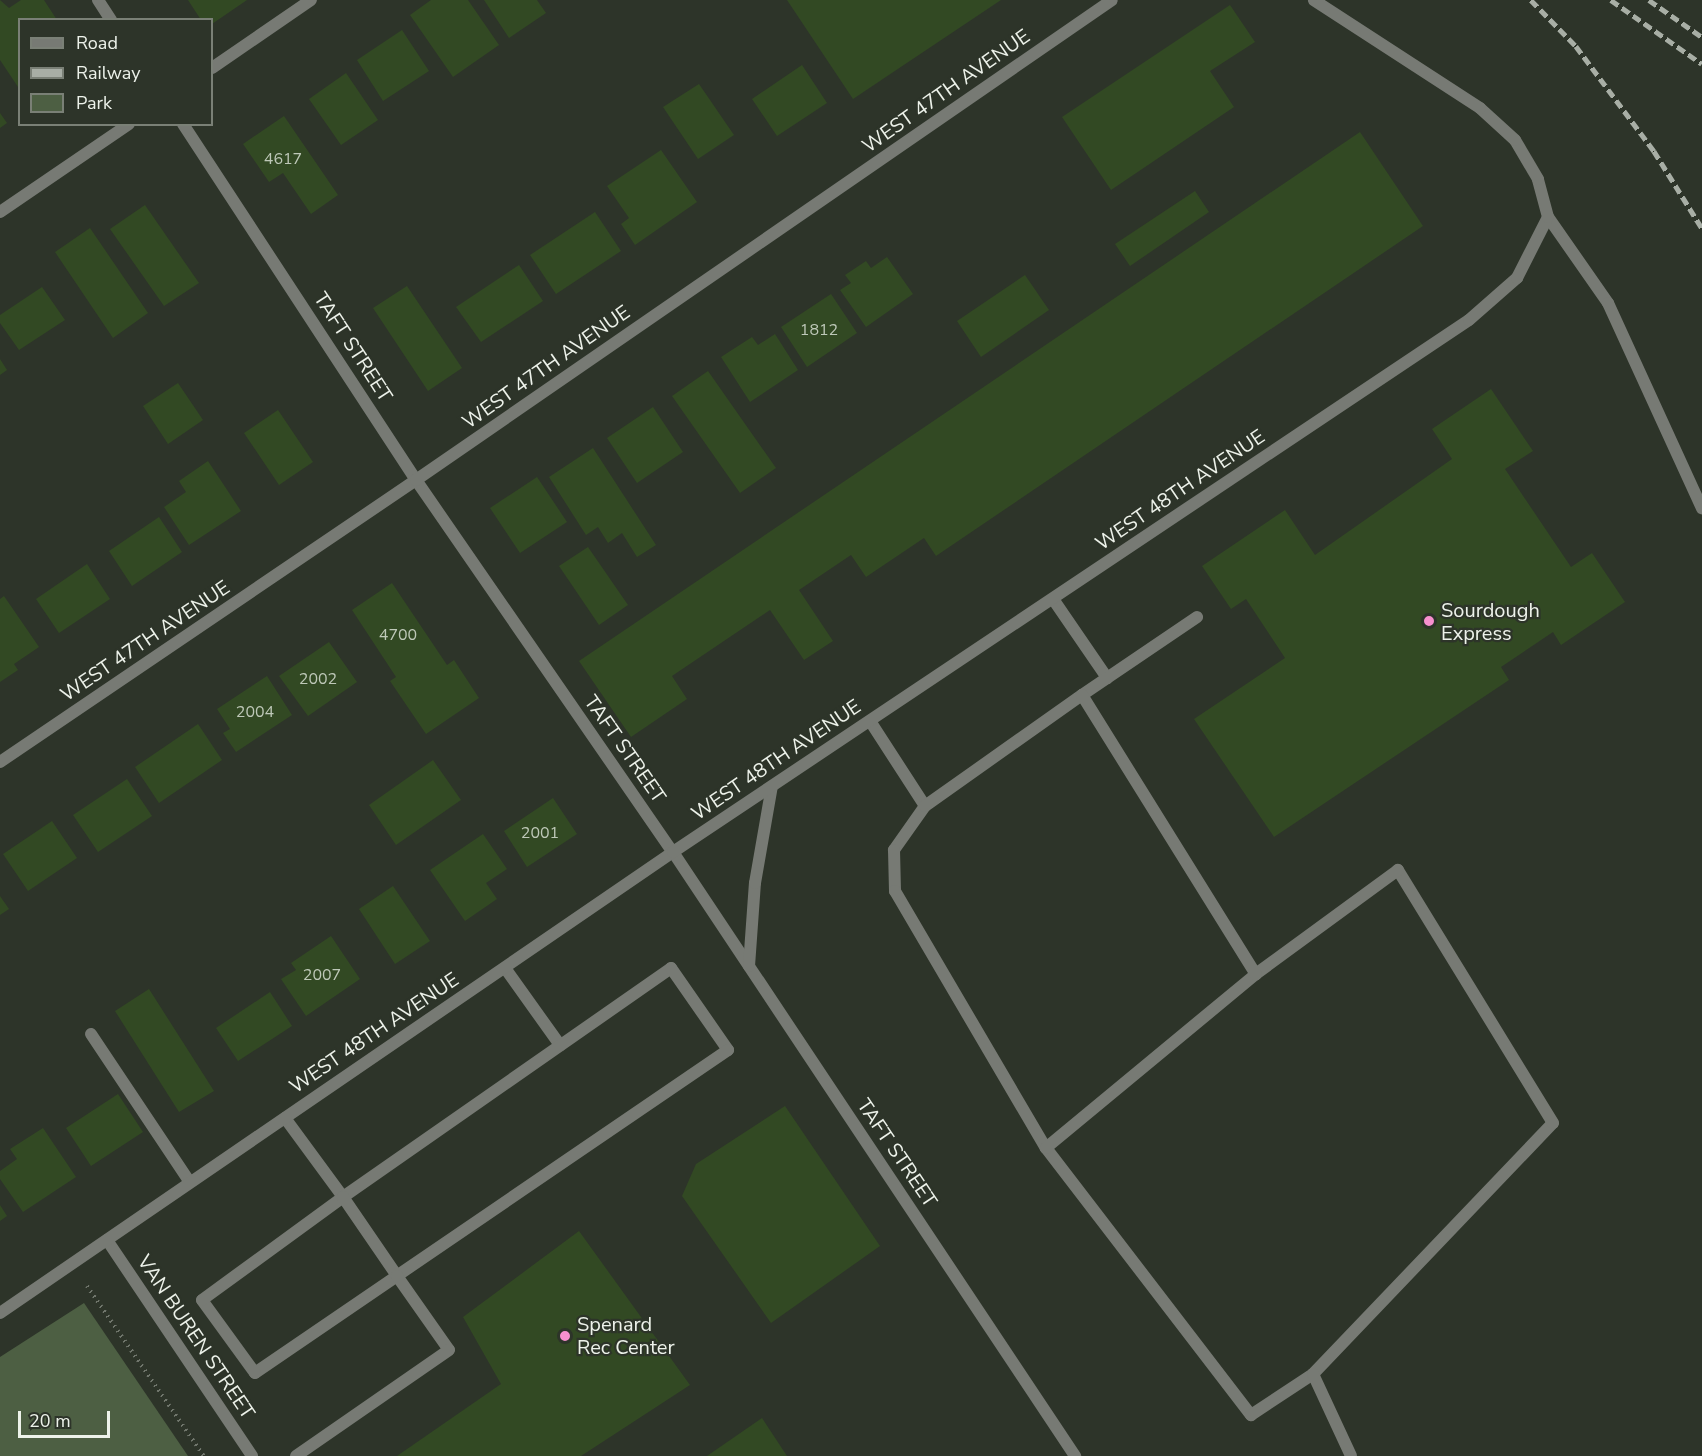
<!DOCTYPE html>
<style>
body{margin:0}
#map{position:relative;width:1702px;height:1456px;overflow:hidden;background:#2d3429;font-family:"Nunito Sans",sans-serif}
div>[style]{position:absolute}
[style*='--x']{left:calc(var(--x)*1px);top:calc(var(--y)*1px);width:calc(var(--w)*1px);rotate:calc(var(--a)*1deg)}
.green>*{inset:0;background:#4d5f43}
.building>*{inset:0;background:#324923}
.path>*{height:4px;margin-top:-2px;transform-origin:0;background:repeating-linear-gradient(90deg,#70766c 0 1.5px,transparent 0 6px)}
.lane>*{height:12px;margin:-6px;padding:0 6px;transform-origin:6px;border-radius:6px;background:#777a74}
.street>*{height:12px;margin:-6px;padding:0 6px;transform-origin:6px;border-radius:6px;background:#777a74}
.rail>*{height:4.5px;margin-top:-2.25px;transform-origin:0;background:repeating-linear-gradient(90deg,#a8aea5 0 9px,transparent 0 13.5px)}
.dots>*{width:16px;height:16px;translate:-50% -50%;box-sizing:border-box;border:3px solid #2d3429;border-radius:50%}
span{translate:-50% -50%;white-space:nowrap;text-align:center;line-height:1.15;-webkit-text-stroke:4.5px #2d3429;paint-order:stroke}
.number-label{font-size:16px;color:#bec8b8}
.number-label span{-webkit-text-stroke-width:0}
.street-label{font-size:20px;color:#edf2ea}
.poi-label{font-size:20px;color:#edf2ea}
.left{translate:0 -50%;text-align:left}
.legend{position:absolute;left:18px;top:18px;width:195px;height:108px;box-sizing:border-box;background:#2d3429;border:2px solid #7a8076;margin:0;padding:8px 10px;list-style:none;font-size:18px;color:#edf2ea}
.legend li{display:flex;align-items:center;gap:12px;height:30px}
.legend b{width:30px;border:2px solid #7a8076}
.scale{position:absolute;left:18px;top:1411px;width:92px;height:27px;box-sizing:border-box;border:3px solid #edf2ea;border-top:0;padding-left:8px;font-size:18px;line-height:21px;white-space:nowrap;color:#edf2ea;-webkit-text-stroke:4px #2d3429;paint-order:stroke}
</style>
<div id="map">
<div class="green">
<div style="clip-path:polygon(84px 1303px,188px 1456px,0 1456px,0 1357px)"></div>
</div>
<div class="building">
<div style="clip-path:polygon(0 0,9px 8px,21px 0,44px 0,57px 20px,20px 20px,20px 90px,0 60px)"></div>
<div style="clip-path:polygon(188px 0,247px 0,212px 24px,212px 20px,201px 20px)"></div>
<div style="clip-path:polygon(431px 0,468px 0,499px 45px,453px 77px,410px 15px)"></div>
<div style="clip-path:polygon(484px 0,537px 0,546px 13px,509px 38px)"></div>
<div style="clip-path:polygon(787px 0,1001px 0,853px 99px)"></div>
<div style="clip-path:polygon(1230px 5px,1255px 42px,1210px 71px,1234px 107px,1111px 190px,1062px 117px)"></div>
<div style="clip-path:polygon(402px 30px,429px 71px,383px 101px,357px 60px)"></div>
<div style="clip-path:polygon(802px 65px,827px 103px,777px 136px,752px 99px)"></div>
<div style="clip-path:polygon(346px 73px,378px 120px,341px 145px,309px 99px)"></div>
<div style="clip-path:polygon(699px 84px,734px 135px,698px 159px,663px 107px)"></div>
<div style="clip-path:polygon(0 113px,7px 123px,0 128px)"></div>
<div style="clip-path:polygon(284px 116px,338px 195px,311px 214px,283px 173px,269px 182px,243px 144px)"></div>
<div style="clip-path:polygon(1360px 132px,1423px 226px,936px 556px,924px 538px,866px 577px,851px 555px,799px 590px,833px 641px,804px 660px,770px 610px,672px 676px,687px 699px,631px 737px,579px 661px)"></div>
<div style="clip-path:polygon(661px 150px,697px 202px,635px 245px,621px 224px,629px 218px,607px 186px)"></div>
<div style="clip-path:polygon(1195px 191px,1209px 212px,1130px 266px,1115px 244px)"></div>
<div style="clip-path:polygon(145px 205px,199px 283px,164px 306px,110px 229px)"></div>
<div style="clip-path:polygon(595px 212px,621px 251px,556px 294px,530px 255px)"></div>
<div style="clip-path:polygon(90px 228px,148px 313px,113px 338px,55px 252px)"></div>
<div style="clip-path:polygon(887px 257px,913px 294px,866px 327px,840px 290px,851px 283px,845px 275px,866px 261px,871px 268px)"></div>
<div style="clip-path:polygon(519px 265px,543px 301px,481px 342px,456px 307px)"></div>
<div style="clip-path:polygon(1025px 275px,1049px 310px,981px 357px,957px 321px)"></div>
<div style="clip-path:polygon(407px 286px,462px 368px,428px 391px,373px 308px)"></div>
<div style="clip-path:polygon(42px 287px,65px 320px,19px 350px,0 323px,0 315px)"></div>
<div style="clip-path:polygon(831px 294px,857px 333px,807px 367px,781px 327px)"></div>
<div style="clip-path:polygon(775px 334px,798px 370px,750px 402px,721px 357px,752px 337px,758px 345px)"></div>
<div style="clip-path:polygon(0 359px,7px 370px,0 375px)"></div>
<div style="clip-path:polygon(708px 371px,776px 468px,740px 493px,672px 396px)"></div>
<div style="clip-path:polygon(178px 383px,203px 420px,168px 444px,143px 406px)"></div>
<div style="clip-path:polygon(1491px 389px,1533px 451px,1505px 469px,1571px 567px,1592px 553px,1625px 602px,1561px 645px,1553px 632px,1501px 667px,1509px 680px,1274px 837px,1194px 719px,1285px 658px,1246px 599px,1231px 609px,1202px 566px,1285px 510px,1315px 555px,1452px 459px,1432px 429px)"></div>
<div style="clip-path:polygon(653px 407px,683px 452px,637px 483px,607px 438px)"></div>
<div style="clip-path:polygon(278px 410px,313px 462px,279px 485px,244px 433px)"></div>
<div style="clip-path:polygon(593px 448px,656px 545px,637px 557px,622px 533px,608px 543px,598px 527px,586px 535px,549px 477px)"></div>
<div style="clip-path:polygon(208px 461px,241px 511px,189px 545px,164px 507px,186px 492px,179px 481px)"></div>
<div style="clip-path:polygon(537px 477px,567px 522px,520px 553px,490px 508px)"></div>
<div style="clip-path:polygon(159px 517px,182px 552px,132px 586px,109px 551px)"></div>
<div style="clip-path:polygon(588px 547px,628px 605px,599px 625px,559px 566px)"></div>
<div style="clip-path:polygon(87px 564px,110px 599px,59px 633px,36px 599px)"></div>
<div style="clip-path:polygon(392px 583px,447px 665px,454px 660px,479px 698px,426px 734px,390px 681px,396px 677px,352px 610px)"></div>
<div style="clip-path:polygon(4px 596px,39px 647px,14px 664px,18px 670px,0 682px,0 599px)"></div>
<div style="clip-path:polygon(329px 642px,357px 682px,308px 716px,279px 676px)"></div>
<div style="clip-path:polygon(267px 676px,292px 715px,236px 752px,223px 733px,230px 729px,217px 709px)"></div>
<div style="clip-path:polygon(198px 724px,222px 760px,159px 803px,135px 767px)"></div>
<div style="clip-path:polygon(433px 760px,461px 800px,396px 845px,369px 805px)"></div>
<div style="clip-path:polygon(127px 779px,152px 816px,98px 852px,73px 815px)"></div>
<div style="clip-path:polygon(553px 798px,577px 834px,527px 867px,504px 831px)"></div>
<div style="clip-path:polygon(52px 821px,77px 858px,28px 891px,3px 854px)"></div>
<div style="clip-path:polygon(483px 834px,507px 869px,486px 883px,497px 899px,465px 921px,430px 870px)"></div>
<div style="clip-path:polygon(393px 886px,430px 941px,395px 964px,359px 909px)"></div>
<div style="clip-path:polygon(0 896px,9px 909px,0 915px)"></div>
<div style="clip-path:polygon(331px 936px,360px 979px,306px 1016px,281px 979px,296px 970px,291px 963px)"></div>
<div style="clip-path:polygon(149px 989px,214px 1091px,179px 1112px,115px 1011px)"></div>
<div style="clip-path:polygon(270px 992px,292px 1026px,238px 1061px,216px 1028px)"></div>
<div style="clip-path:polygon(118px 1094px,143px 1132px,91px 1166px,66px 1128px)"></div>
<div style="clip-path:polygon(785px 1106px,880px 1246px,771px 1323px,682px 1196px,696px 1164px)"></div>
<div style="clip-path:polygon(43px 1128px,76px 1177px,23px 1212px,0 1179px,0 1171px,17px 1159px,10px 1149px)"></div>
<div style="clip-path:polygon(0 1205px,7px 1216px,0 1221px)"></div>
<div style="clip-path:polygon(579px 1231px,690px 1385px,581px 1456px,397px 1456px,501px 1384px,463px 1317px)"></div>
<div style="clip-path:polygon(762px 1418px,787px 1456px,707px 1456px)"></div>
</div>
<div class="path">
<div style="--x:87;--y:1286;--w:206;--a:55.5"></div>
</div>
<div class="lane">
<div style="--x:1548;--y:217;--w:105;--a:55.1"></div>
<div style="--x:1608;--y:303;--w:226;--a:65.4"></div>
<div style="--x:1053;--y:599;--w:96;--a:55.6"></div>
<div style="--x:1082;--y:695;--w:139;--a:-34.1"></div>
<div style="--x:870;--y:721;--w:101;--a:57.1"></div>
<div style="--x:925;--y:806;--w:54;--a:125.2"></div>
<div style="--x:894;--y:850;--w:41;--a:88.6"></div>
<div style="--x:895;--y:891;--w:298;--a:59.6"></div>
<div style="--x:1046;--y:1148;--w:337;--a:52.5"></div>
<div style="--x:1251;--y:1415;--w:74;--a:-33.5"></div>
<div style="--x:1313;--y:1374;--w:347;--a:-46.3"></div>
<div style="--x:1553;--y:1123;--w:297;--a:-121.5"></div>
<div style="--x:1398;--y:870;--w:176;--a:143.8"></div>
<div style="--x:1256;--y:974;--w:273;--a:140.4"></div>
<div style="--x:925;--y:806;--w:192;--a:-35.3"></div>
<div style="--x:1082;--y:695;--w:329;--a:58.1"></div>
<div style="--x:505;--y:968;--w:95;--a:54.5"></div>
<div style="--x:91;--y:1034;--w:177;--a:56.3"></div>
<div style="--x:285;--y:1118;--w:98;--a:53.7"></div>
<div style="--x:343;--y:1197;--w:400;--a:-34.9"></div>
<div style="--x:671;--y:968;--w:100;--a:55.2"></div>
<div style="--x:728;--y:1050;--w:401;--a:145.7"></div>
<div style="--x:397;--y:1276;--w:172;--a:145.7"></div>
<div style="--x:255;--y:1373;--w:90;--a:-126"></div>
<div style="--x:202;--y:1300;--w:175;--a:-36.1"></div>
<div style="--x:343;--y:1197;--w:96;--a:55.6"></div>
<div style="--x:397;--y:1276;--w:90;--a:54.9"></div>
<div style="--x:449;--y:1350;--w:186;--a:145.3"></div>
<div style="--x:1313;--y:1374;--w:90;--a:65.1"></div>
</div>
<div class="street">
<div style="--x:98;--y:0;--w:24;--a:57"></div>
<div style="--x:212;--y:68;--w:120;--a:-34.5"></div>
<div style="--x:183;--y:124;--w:425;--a:56.8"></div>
<div style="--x:416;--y:480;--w:452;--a:55.4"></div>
<div style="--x:673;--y:852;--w:726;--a:56.35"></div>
<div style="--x:0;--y:212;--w:156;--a:-34.3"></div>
<div style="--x:0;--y:762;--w:503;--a:-34.13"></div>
<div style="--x:416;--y:480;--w:845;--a:-34.59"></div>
<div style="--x:749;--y:966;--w:83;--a:-85.9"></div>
<div style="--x:755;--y:883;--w:98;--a:-80.1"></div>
<div style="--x:107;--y:1240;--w:260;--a:56.1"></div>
<div style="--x:0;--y:1313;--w:816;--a:-34.41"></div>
<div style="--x:673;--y:852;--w:957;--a:-33.76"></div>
<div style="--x:1469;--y:320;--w:64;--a:-41.2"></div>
<div style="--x:1517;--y:278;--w:68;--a:-63.1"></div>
<div style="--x:1548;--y:217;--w:39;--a:-105"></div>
<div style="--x:1538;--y:179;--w:45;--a:-120.5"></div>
<div style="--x:1515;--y:140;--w:47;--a:-137.6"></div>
<div style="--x:1480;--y:108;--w:198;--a:-147"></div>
</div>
<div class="rail">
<div style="--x:1531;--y:0;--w:64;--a:45.6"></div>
<div style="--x:1576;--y:46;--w:131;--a:53.4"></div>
<div style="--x:1654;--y:151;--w:91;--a:58.1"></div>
<div style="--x:1611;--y:0;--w:111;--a:35.1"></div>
<div style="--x:1649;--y:0;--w:65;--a:34.9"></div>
</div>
<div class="dots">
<div style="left:1429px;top:621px;background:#f790ce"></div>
<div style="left:565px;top:1336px;background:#f790ce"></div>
</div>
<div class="number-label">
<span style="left:283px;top:159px">4617</span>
<span style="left:819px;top:330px">1812</span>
<span style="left:398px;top:635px">4700</span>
<span style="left:318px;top:679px">2002</span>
<span style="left:255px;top:712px">2004</span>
<span style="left:540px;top:833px">2001</span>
<span style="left:322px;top:975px">2007</span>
</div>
<div class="street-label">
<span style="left:946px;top:91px;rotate:-35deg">WEST 47TH AVENUE</span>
<span style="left:353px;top:347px;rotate:57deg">TAFT STREET</span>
<span style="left:546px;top:367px;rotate:-35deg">WEST 47TH AVENUE</span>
<span style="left:1180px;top:490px;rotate:-34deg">WEST 48TH AVENUE</span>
<span style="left:145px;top:641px;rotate:-34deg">WEST 47TH AVENUE</span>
<span style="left:625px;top:749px;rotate:55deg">TAFT STREET</span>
<span style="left:776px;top:760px;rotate:-34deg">WEST 48TH AVENUE</span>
<span style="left:374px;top:1033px;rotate:-34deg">WEST 48TH AVENUE</span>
<span style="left:897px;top:1153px;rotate:56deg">TAFT STREET</span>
<span style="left:196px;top:1337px;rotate:56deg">VAN BUREN STREET</span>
</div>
<div class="poi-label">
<span class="left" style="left:1441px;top:622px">Sourdough<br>Express</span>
<span class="left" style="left:577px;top:1336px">Spenard<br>Rec Center</span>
</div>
<ul class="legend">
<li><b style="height:8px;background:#777a74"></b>Road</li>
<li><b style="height:8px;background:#a8aea5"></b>Railway</li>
<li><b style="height:16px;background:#4d5f43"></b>Park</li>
</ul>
<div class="scale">20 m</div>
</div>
